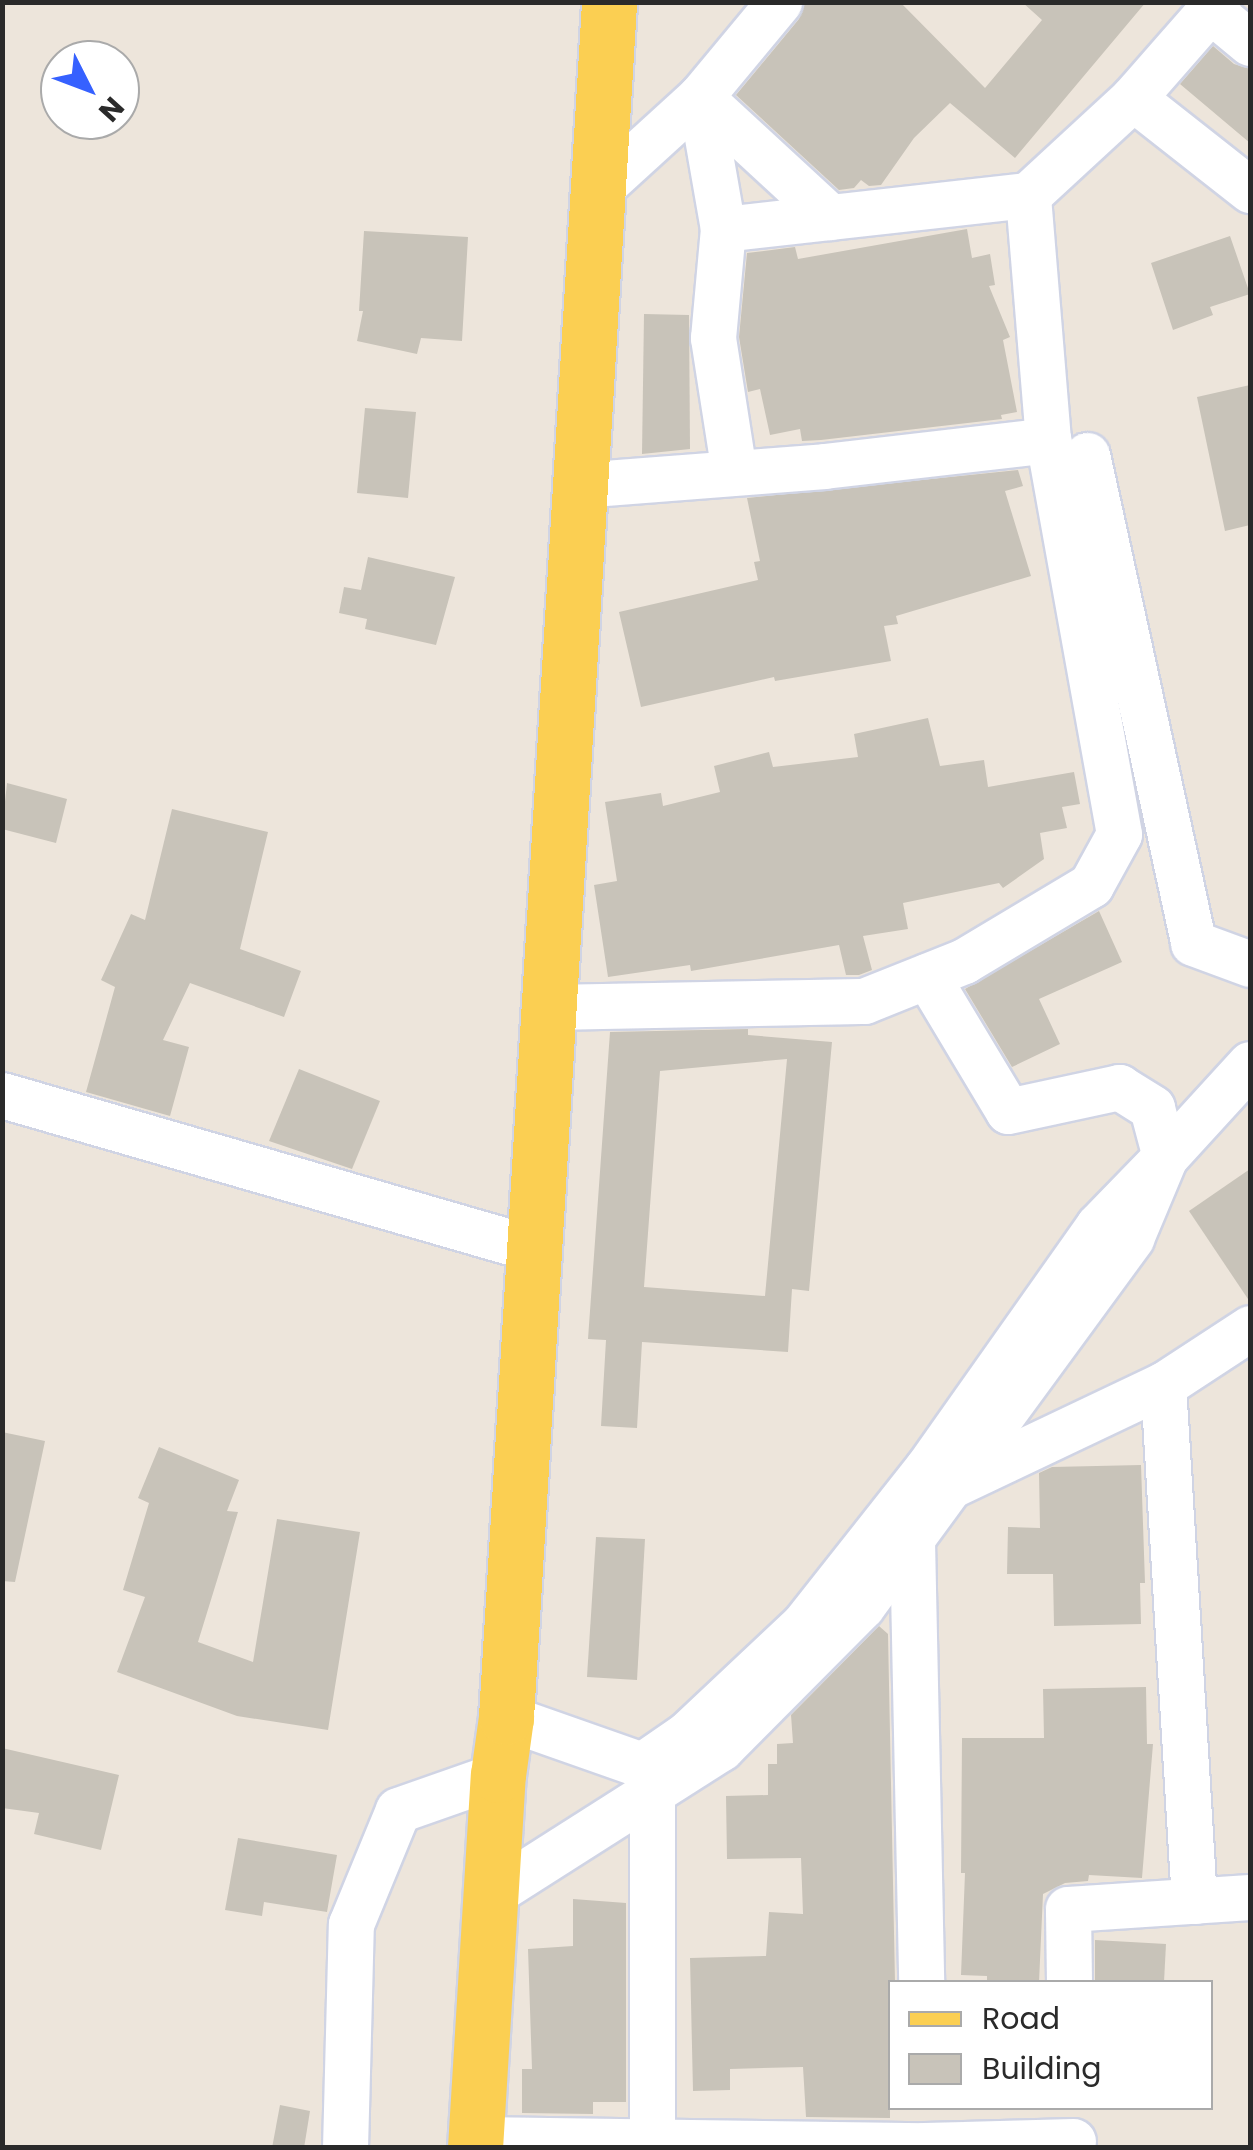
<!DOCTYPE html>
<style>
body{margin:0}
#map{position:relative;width:1253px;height:2150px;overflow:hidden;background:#ede5db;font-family:Poppins,sans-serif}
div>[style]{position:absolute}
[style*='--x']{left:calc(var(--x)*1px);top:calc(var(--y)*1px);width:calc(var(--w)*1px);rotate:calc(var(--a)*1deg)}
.building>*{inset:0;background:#c8c3b9}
.roads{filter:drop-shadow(2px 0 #d0d4e4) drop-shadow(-2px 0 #d0d4e4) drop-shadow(0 2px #d0d4e4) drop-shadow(0 -2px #d0d4e4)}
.minor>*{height:45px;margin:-22.5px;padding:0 22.5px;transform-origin:22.5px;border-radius:22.5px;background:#fff}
.major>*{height:55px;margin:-27.5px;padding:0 27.5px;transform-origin:27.5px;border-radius:27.5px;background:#fbcf52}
span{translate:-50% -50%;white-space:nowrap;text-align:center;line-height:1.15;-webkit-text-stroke:10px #fff;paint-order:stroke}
.frame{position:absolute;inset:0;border:5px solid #2a2a2a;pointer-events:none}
.legend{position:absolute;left:888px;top:1980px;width:325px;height:130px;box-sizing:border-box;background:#fff;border:2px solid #aaa;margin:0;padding:12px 18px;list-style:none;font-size:30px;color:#2a2a2a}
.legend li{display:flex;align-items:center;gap:20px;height:50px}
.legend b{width:50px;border:2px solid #aaa}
.north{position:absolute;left:40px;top:40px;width:100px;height:100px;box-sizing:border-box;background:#fff;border:2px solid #aaa;border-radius:50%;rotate:132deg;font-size:28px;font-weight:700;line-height:40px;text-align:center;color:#2a2a2a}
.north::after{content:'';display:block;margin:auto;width:35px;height:45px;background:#3661ff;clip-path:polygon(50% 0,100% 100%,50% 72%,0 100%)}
</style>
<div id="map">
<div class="building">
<div style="clip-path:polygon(805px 2px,900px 2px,985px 88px,1042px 20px,1022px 2px,1146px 2px,1015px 158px,950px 103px,914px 138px,881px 185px,869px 186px,861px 180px,854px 188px,839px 190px,736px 95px,799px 19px)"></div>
<div style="clip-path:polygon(1213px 46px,1234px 64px,1250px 69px,1250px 143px,1180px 84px)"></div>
<div style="clip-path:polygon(967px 229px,972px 258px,990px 254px,995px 285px,989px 286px,1010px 337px,1003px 340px,1017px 412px,1001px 415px,1002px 419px,821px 440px,802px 441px,800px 429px,770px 435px,760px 389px,748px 392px,739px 337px,747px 253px,795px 247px,798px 259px)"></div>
<div style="clip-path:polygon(364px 231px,468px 237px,462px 341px,421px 338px,417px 354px,357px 341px,363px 311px,359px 311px)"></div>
<div style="clip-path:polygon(1230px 236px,1250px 294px,1210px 307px,1213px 315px,1173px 330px,1151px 263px)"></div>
<div style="clip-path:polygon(644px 314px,689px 315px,690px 449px,642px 454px)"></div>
<div style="clip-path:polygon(1250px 385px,1250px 525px,1225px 531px,1197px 397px)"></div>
<div style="clip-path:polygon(365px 408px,416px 412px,408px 498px,357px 493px)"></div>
<div style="clip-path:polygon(1018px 470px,1023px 486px,1005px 491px,1031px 576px,896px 616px,898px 624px,884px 626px,891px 661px,775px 681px,774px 677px,641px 707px,619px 612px,758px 580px,754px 562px,760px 561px,747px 498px)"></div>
<div style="clip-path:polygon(368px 557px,455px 577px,436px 645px,365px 629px,367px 619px,339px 613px,344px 587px,361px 590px)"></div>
<div style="clip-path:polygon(928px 718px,940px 766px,984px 760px,988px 787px,1074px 772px,1080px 804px,1062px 807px,1067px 828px,1040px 833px,1044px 859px,1003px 888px,999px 883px,903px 903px,908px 929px,863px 936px,872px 970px,859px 975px,846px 975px,839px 945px,691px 971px,690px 965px,608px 977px,594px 885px,617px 881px,605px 802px,661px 793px,663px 806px,720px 792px,714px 766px,769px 752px,773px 767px,858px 757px,854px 734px)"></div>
<div style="clip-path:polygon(7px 783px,67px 799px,56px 843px,2px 829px)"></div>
<div style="clip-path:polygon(172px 809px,268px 832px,240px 949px,301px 971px,284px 1017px,190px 983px,163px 1040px,189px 1047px,170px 1116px,86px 1092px,115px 987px,101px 980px,131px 914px,145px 920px)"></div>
<div style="clip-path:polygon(1099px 911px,1122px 962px,1039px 999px,1060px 1044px,1012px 1067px,965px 989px)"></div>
<div style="clip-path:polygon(evenodd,748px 1029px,748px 1035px,832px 1042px,809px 1291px,792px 1289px,788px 1352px,642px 1342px,637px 1428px,601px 1426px,606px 1340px,588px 1339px,610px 1032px,748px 1029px,787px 1059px,765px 1296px,644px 1287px,660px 1071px,787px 1059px)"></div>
<div style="clip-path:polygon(299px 1069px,380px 1101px,352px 1169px,269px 1141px)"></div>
<div style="clip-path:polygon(1250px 1169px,1250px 1302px,1189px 1211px)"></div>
<div style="clip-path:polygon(2px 1432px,45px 1441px,15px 1582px,2px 1581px)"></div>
<div style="clip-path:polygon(159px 1447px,239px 1480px,227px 1511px,238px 1512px,198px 1642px,253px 1662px,277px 1519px,360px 1532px,328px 1730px,237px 1716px,117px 1672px,145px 1597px,123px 1590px,149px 1503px,138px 1498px)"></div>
<div style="clip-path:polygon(1141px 1465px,1145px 1583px,1140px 1583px,1141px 1624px,1054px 1626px,1053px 1574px,1007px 1574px,1008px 1527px,1040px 1528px,1039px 1473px,1052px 1467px)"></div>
<div style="clip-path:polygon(596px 1537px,645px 1539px,637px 1680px,587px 1677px)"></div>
<div style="clip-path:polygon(879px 1626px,888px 1634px,895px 1982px,890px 1982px,890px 2118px,806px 2117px,803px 2067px,730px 2069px,730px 2090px,693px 2091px,690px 1958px,766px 1956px,769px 1912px,803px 1914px,801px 1858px,727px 1859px,726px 1796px,768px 1795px,768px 1764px,777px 1764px,777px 1744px,793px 1743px,791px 1715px)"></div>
<div style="clip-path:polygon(1146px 1687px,1147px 1744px,1153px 1744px,1142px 1878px,1089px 1875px,1088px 1881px,1065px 1883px,1043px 1894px,1039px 1982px,987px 1982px,987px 1976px,961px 1975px,965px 1873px,961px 1873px,962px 1738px,1044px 1738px,1043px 1689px)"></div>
<div style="clip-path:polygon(2px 1748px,119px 1775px,101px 1850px,34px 1834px,39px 1813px,2px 1808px)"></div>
<div style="clip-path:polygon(238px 1838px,337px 1855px,327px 1912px,264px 1902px,262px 1916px,225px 1910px)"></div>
<div style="clip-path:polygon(573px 1899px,626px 1903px,626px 2102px,593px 2102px,593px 2114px,522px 2113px,522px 2069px,532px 2069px,528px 1949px,573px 1946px)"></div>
<div style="clip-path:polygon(1095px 1940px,1166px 1944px,1164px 1982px,1095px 1982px)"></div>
<div style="clip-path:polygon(280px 2105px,310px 2111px,304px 2148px,272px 2148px)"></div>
</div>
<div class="roads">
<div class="minor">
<div style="--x:1210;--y:10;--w:52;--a:39.5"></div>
<div style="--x:1133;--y:98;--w:149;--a:38.2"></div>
<div style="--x:598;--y:190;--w:138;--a:-42.4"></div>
<div style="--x:700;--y:97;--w:124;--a:-50.3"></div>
<div style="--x:723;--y:229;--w:307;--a:-6.4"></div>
<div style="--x:1028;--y:195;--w:143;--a:-42.7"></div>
<div style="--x:1133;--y:98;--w:128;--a:-48.8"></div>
<div style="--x:1087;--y:455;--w:499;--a:77.7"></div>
<div style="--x:1193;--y:943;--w:61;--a:20.2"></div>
<div style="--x:734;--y:472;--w:136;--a:-98.9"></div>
<div style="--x:713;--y:338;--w:109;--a:-84.8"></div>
<div style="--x:723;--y:229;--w:134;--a:-99.9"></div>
<div style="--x:700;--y:97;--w:177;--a:42.7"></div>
<div style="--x:579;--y:485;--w:246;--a:-4.4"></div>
<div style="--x:824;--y:466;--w:226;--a:-6.6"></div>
<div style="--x:927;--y:976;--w:157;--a:59"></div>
<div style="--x:1008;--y:1111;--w:114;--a:-12.2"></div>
<div style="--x:1119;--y:1087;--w:39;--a:32"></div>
<div style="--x:1152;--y:1108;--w:51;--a:75.1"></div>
<div style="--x:547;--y:1007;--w:317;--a:-1.1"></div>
<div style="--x:864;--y:1001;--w:108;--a:-21.8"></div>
<div style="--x:964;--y:961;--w:148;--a:-30.9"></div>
<div style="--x:1091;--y:885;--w:58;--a:-61.2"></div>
<div style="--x:1119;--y:834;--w:400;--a:-100.2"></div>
<div style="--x:1048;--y:440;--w:246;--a:-94.7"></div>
<div style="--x:2;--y:1095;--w:554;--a:16.14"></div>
<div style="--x:1165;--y:1157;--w:126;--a:-47.6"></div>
<div style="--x:1163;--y:1385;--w:517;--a:86.56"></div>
<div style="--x:952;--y:1485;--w:233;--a:-25.4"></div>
<div style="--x:1163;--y:1385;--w:104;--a:-33.2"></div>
<div style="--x:912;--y:1541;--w:441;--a:88.8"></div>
<div style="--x:644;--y:1771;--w:23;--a:70"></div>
<div style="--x:652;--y:1793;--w:355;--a:90"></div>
<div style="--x:490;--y:1895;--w:274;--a:-32.5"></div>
<div style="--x:721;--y:1748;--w:200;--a:-45.2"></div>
<div style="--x:862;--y:1606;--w:456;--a:-53.8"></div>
<div style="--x:1131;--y:1238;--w:88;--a:-67.2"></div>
<div style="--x:1165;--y:1157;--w:96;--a:134.2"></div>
<div style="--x:1098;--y:1226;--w:296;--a:125.2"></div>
<div style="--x:927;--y:1468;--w:200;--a:128.3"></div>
<div style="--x:803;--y:1625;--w:159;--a:136.8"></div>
<div style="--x:687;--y:1734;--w:55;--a:145.4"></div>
<div style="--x:642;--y:1765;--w:144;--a:-160.6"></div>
<div style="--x:1069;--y:1982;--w:73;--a:-90.8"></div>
<div style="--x:1068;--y:1909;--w:182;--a:-3.8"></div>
<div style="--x:476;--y:2139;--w:448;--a:0.8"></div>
<div style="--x:924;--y:2145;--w:149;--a:-1.5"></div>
<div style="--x:345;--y:2148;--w:224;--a:-88.5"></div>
<div style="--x:351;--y:1924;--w:123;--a:-67.6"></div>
<div style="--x:398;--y:1810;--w:106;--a:-19.3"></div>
</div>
<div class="major">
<div style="--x:475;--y:2148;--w:374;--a:-86.5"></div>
<div style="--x:498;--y:1775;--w:59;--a:-82.1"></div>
<div style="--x:506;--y:1717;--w:1718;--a:-86.56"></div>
</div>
</div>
<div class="frame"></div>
<ul class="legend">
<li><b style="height:12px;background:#fbcf52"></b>Road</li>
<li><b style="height:28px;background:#c8c3b9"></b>Building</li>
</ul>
<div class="north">N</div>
</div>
